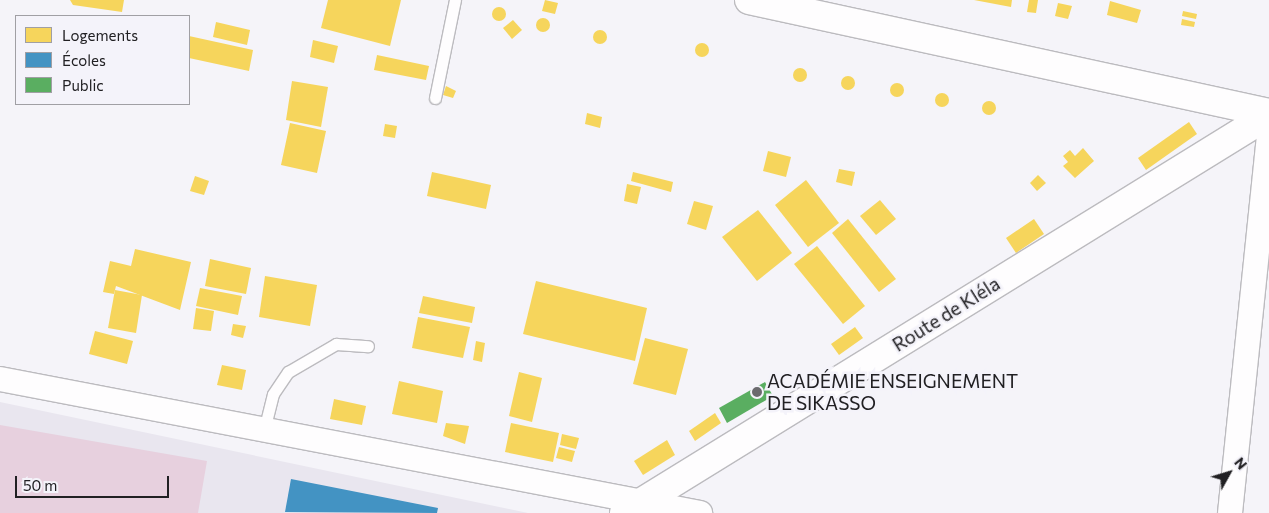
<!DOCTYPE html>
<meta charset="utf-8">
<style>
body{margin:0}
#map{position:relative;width:1269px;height:513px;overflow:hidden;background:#f5f4f9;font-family:Commissioner,sans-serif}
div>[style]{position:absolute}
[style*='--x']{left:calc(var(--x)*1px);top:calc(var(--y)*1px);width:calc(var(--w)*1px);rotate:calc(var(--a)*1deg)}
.built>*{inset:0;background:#e9e6ef}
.green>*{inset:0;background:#e7d0de}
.homes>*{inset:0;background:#f6d55c}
.round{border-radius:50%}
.schools>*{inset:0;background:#4393c3}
.public>*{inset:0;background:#5aae61}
.roads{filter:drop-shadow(1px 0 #bcbbbf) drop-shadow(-1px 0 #bcbbbf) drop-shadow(0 1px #bcbbbf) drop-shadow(0 -1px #bcbbbf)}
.lane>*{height:11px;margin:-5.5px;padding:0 5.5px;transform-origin:5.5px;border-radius:5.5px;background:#fefdfe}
.street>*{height:24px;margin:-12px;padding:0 12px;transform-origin:12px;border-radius:12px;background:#fefdfe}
.secondary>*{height:28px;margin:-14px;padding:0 14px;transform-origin:14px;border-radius:14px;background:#fefdfe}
.dots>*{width:14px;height:14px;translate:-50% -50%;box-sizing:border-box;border:2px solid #f4f3fa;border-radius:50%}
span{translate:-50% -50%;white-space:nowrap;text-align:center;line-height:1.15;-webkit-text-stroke:5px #f4f3fa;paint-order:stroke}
.street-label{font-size:19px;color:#212023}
.poi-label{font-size:19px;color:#212023}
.left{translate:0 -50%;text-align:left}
.legend{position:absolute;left:15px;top:15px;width:175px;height:90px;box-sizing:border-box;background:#f4f3fa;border:1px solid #a09fa4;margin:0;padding:6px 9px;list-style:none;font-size:15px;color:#212023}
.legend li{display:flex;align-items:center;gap:10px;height:25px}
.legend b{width:25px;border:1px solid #a09fa4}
.north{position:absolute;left:1204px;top:448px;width:50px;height:50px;-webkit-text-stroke:4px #f4f3fa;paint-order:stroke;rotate:51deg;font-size:14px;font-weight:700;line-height:20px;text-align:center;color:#212023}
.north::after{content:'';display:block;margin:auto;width:18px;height:22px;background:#212023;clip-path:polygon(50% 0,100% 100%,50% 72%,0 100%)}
.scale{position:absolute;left:15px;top:476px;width:154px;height:22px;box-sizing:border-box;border:2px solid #212023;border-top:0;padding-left:6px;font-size:15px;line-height:18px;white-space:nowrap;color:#212023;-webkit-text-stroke:4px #f4f3fa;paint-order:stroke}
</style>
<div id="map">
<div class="built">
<div style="clip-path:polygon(0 402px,528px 513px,0 513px)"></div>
</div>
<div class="green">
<div style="clip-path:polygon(0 425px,207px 461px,198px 513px,0 513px)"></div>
</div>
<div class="homes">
<div style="clip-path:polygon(70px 0,124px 0,122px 12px,73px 5px)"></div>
<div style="clip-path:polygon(328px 0,401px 0,390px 46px,321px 28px)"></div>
<div style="clip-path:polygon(545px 0,558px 3px,555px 14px,542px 11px)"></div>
<div style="clip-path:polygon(974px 0,1012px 0,1011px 7px)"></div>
<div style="clip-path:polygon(1029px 0,1038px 0,1036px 13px,1027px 12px)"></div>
<div style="clip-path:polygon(1110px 1px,1141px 10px,1137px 23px,1107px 15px)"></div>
<div style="clip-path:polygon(1058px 3px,1072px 6px,1068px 19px,1055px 16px)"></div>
<div class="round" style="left:492px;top:7px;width:14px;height:14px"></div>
<div style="clip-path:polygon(1183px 11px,1197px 14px,1196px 19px,1182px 16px)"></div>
<div class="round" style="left:536px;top:18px;width:14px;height:14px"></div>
<div style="clip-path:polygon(1182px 19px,1195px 22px,1194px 27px,1181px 25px)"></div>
<div style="clip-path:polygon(513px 20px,522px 30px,512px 39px,503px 28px)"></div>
<div style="clip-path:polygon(216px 22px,250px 30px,247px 45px,213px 37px)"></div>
<div class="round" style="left:593px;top:30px;width:14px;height:14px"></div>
<div style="clip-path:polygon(189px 36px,253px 50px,249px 71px,189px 58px)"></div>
<div style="clip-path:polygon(313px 40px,338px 46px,334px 63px,310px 57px)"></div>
<div class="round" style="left:695px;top:43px;width:14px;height:14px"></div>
<div style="clip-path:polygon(377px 55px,429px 66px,426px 80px,374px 70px)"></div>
<div class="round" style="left:793px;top:68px;width:14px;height:14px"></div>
<div class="round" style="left:841px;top:76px;width:14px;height:14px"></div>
<div style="clip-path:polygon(292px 81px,328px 87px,321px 127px,286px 120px)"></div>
<div class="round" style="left:890px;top:83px;width:14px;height:14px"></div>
<div style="clip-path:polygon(446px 86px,456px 91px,453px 98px,443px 95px)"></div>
<div class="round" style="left:935px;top:93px;width:14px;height:14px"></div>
<div class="round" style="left:982px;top:101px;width:14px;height:14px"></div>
<div style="clip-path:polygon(587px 113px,602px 117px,600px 128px,585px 124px)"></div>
<div style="clip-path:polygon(1189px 122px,1197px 134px,1146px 170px,1138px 158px)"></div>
<div style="clip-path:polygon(290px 123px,326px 131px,317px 173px,281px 165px)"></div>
<div style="clip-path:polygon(385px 124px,397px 126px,395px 138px,383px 136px)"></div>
<div style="clip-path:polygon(1083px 148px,1094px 161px,1075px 178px,1063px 166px,1068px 162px,1063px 156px,1070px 150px,1075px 156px)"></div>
<div style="clip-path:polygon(768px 151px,791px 157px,786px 177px,763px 171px)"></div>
<div style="clip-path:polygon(839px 169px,855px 172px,852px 186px,836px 182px)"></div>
<div style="clip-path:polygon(432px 172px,491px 185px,486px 209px,427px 196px)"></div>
<div style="clip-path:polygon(633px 172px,673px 182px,671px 192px,631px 181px)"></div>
<div style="clip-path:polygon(1038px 175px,1046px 183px,1037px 191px,1030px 183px)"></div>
<div style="clip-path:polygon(195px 176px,209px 181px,204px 195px,190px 191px)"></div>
<div style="clip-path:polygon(806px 180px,839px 223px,808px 247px,775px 205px)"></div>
<div style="clip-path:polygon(627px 184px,641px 187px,637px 204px,624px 201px)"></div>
<div style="clip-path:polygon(880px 200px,896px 219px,876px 235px,860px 216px)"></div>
<div style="clip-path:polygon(694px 201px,713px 206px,706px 230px,687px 224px)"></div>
<div style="clip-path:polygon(758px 210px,792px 253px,757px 281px,722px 237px)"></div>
<div style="clip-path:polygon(848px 219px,896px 279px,879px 292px,832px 233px)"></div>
<div style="clip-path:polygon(1034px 219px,1044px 234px,1016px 253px,1006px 238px)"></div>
<div style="clip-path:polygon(817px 246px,865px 306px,843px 324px,794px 264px)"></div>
<div style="clip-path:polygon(135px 249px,191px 262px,180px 310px,116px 286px,114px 294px,103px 292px,110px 261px,131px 266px)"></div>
<div style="clip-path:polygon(210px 259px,251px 268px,246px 294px,205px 286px)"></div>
<div style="clip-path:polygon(265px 276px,317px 285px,310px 326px,259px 317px)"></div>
<div style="clip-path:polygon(536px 281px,647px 308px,635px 361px,523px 334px)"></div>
<div style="clip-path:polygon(200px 288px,242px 296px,238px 315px,196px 306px)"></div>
<div style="clip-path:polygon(115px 290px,142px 295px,136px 333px,108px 328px)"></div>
<div style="clip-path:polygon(423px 296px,475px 307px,472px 323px,419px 313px)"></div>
<div style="clip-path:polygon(196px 308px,214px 311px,211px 331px,193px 329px)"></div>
<div style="clip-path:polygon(418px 317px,470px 327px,463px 358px,412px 348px)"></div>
<div style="clip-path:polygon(233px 324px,246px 326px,243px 338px,231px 335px)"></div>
<div style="clip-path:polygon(855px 327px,863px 338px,839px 355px,831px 344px)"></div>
<div style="clip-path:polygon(95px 331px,133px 341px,127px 364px,89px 354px)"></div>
<div style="clip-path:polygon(645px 338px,688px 349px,676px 395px,633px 384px)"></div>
<div style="clip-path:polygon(476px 341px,485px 343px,482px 362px,473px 360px)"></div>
<div style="clip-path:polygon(222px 365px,246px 370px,242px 390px,217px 385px)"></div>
<div style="clip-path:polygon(519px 372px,542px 378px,532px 422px,509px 416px)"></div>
<div style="clip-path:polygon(399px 381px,443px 391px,437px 423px,392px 414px)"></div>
<div style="clip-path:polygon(334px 399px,366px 406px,362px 425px,330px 419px)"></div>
<div style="clip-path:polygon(715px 413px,721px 423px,695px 441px,689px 431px)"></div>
<div style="clip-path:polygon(446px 423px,469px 426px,465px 444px,443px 436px)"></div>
<div style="clip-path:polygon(511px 423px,559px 433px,553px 462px,505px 452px)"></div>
<div style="clip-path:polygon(562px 434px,579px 438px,576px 449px,560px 445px)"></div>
<div style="clip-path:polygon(667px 440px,675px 455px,643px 475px,634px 461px)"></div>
<div style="clip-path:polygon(559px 447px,575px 451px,572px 462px,556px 458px)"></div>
</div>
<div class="schools">
<div style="clip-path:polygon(291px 479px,438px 508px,437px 513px,285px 512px)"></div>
</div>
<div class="public">
<div style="clip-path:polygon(765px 382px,773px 396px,727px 423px,719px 408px)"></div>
</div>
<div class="roads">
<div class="lane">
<div style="--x:435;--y:98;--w:100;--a:-78.5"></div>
<div style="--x:264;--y:430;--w:37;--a:-76"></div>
<div style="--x:273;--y:394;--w:27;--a:-56"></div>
<div style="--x:288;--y:372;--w:56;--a:-30.3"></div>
<div style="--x:336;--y:344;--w:32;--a:4"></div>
</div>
<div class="street">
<div style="--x:0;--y:379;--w:713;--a:10.84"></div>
<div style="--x:1230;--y:513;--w:378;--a:-84.1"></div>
</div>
<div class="secondary">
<div style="--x:749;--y:0;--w:532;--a:12.26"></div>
<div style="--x:624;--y:513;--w:758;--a:-31.68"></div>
</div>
</div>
<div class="dots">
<div style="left:757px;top:392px;background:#6b6a6e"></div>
</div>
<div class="street-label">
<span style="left:946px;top:314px;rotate:-32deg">Route de Kléla</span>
</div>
<div class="poi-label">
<span class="left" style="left:767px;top:392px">ACADÉMIE ENSEIGNEMENT<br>DE SIKASSO</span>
</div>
<ul class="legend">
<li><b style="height:14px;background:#f6d55c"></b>Logements</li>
<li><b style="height:14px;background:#4393c3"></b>Écoles</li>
<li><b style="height:14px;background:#5aae61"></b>Public</li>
</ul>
<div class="north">N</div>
<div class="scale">50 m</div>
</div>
